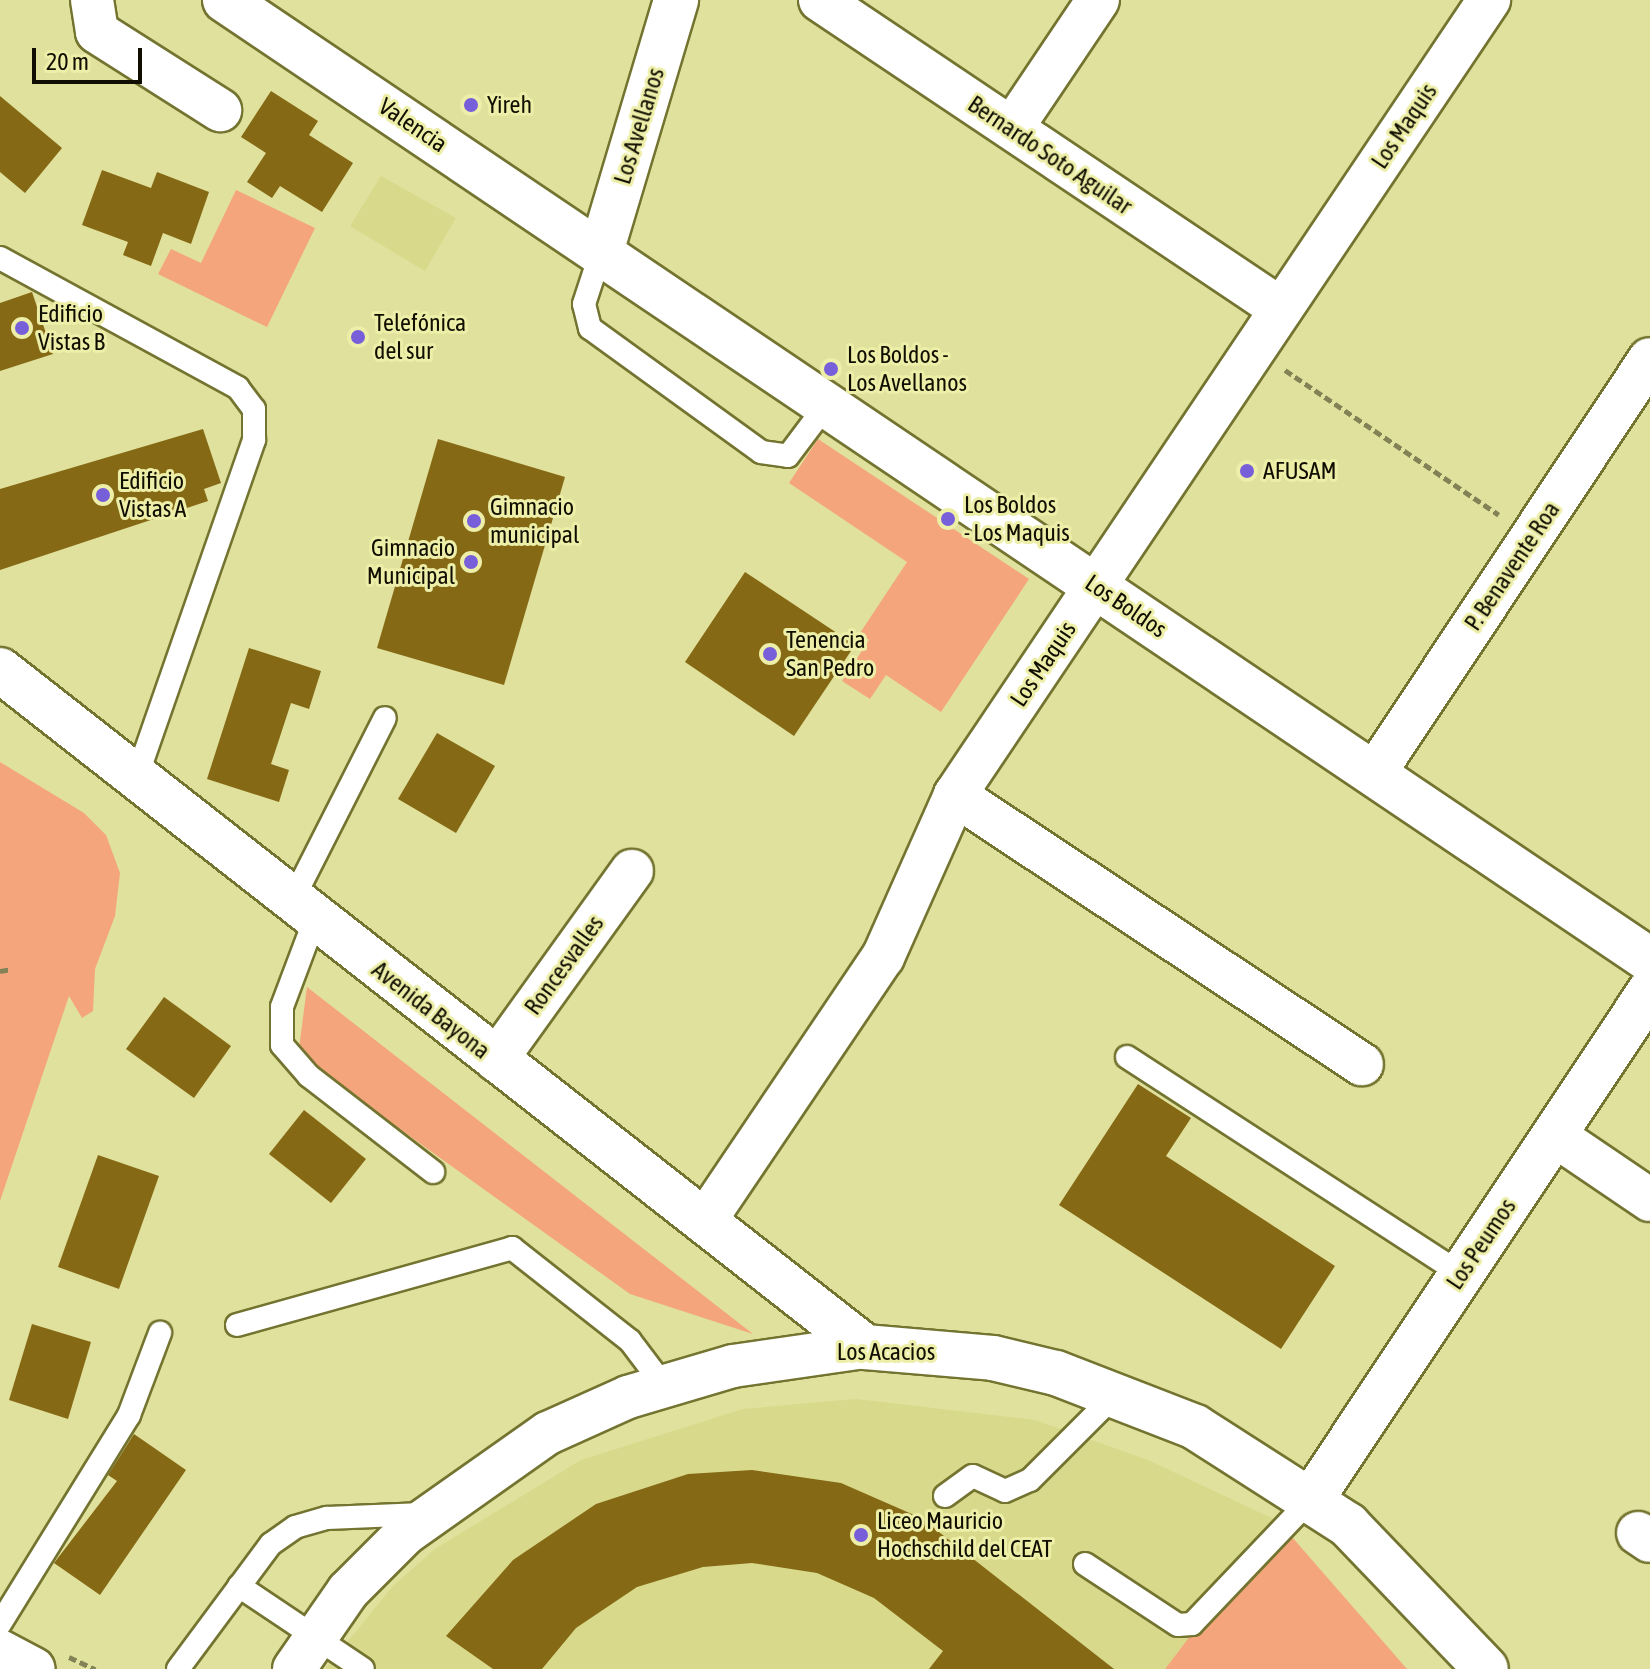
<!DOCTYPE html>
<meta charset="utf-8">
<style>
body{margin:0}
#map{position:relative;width:1650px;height:1669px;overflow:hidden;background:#e0e19c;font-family:"Asap Condensed",sans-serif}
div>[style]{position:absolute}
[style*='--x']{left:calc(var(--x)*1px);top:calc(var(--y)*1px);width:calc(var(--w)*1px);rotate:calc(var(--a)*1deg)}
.built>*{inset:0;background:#d8d98b}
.green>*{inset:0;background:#f4a57b}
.building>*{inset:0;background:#856915}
.path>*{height:5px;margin-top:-2.5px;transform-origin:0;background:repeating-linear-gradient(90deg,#828256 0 8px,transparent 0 12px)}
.roads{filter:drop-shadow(2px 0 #747431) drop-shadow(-2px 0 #747431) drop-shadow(0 2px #747431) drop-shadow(0 -2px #747431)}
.lane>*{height:22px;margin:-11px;padding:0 11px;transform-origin:11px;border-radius:11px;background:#fff}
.street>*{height:42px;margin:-21px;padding:0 21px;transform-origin:21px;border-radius:21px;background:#fff}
.secondary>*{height:44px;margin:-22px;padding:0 22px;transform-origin:22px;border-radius:22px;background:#fff}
.dots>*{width:22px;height:22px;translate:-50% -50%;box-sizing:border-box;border:4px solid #edeea8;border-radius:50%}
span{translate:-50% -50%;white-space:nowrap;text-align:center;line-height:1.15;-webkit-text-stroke:6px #edeea8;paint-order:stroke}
.poi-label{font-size:24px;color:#0f0e00}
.left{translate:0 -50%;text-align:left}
.right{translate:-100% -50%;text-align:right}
.street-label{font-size:24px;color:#0f0e00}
.scale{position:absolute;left:32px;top:48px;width:110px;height:36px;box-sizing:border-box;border:4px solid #0f0e00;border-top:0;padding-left:10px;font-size:24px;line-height:28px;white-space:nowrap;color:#0f0e00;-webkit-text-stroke:6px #edeea8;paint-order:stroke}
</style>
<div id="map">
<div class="built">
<div style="clip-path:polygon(381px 176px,456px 218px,425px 271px,350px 226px)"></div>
<div style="clip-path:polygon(856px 1399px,1035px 1420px,1148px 1460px,1278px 1521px,1165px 1669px,325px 1669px,393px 1586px,435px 1549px,581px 1460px,743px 1409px)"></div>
</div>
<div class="green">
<div style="clip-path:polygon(236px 190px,315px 228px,267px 327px,158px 274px,171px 249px,201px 263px)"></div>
<div style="clip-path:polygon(818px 439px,1029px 579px,941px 712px,886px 675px,870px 699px,842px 681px,869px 640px,860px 633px,907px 562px,789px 483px)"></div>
<div style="clip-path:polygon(0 762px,84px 813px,106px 835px,120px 873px,115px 916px,95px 969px,93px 1011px,82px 1018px,69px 996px,0 1201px)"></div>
<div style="clip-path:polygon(307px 987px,753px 1334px,630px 1294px,298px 1056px)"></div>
<div style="clip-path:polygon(1278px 1521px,1407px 1669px,1165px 1669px)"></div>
</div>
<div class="building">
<div style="clip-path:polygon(271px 91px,318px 121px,309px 135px,353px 163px,322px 212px,280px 186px,272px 198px,247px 182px,266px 153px,241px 137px)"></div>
<div style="clip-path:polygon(0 96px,62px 148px,25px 193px,0 172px)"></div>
<div style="clip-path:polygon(102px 170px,151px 188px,157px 172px,209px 192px,191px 244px,163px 233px,151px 266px,123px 255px,128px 242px,82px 225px)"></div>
<div style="clip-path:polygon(32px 292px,53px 354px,0 371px,0 303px)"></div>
<div style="clip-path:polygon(203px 429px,221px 483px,204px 489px,208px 501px,0 570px,0 489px)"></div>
<div style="clip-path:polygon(438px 439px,565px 477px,504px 685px,377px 648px)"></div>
<div style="clip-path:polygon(745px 572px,855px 645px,794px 736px,685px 662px)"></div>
<div style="clip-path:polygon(249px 648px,321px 671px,309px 709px,291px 703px,271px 764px,289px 770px,279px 802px,207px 779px)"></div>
<div style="clip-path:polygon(437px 733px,495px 766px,456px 833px,398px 799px)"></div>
<div style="clip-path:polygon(164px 997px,231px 1046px,194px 1098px,126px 1049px)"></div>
<div style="clip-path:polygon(1138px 1084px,1191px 1118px,1166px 1156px,1335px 1266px,1281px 1349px,1059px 1205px)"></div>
<div style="clip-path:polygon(304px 1110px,366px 1159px,331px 1203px,269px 1154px)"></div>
<div style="clip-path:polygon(98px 1155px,159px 1176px,119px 1289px,58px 1267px)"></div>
<div style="clip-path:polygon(32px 1324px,91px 1342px,68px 1419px,9px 1400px)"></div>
<div style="clip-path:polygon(134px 1434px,186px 1470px,100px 1595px,54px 1563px,117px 1481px,108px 1475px)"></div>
<div style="clip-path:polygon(752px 1470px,841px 1483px,921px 1518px,1114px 1669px,929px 1669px,943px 1651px,874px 1598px,817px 1573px,752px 1563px,703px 1567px,637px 1587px,576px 1628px,542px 1669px,493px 1669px,446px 1636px,513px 1560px,596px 1504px,688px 1474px)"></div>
</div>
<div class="path">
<div style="--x:1285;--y:370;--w:258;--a:34.1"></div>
<div style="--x:0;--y:971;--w:11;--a:-10"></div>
<div style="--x:69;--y:1657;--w:29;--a:25"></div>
</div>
<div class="roads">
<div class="lane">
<div style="--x:601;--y:252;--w:55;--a:108.1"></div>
<div style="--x:584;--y:304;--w:25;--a:76"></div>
<div style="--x:590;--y:328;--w:211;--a:35.9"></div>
<div style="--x:761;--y:452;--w:27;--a:8"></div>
<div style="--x:788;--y:456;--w:65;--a:-53.1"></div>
<div style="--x:0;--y:258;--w:271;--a:28.6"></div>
<div style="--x:238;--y:388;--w:26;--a:53"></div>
<div style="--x:254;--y:409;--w:31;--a:90"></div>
<div style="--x:254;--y:440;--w:359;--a:109.2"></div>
<div style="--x:292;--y:901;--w:205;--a:-63.1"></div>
<div style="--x:315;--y:919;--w:94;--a:110.6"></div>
<div style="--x:282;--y:1007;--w:38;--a:90"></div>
<div style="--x:282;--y:1045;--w:41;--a:48.9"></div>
<div style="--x:309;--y:1076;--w:157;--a:37.7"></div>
<div style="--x:1127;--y:1057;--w:398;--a:33"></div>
<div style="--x:237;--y:1325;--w:286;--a:-15.6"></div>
<div style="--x:512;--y:1248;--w:150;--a:38.2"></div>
<div style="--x:630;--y:1341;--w:56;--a:52.9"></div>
<div style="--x:945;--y:1496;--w:34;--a:-36"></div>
<div style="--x:973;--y:1476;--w:35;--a:25"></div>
<div style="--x:1005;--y:1491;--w:27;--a:-24"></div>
<div style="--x:1030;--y:1480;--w:123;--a:-45"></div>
<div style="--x:1085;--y:1564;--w:111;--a:33.3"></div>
<div style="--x:1178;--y:1625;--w:14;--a:-4"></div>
<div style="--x:1192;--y:1624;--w:175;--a:-46.4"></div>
<div style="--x:239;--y:1586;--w:149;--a:33.8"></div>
<div style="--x:0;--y:1624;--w:246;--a:-58.3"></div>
<div style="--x:129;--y:1415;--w:88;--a:-69.3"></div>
<div style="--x:178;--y:1669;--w:156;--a:-53.4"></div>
<div style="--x:271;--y:1544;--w:29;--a:-35"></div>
<div style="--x:295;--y:1527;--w:33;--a:-16"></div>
<div style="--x:327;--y:1518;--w:96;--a:-2.4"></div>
</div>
<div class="street">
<div style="--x:92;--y:0;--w:32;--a:81"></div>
<div style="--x:97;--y:32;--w:146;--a:32.4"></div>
<div style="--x:820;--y:0;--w:555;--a:33.83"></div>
<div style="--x:1012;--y:128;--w:154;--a:-56.1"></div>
<div style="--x:1374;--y:774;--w:498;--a:-56.4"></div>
<div style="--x:955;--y:795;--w:488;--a:33.5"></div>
<div style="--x:496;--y:1060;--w:233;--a:-54.3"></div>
<div style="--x:1554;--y:1135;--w:116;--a:34.1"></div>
<div style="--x:704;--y:1222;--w:320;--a:-56"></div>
<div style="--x:883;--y:957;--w:177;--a:-66"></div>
<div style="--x:955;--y:795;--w:958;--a:-56.11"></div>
<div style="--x:1638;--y:1533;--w:14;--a:34"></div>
<div style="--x:0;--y:1651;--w:38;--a:28"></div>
<div style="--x:294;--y:1669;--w:95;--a:-55.3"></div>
<div style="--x:348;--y:1591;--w:82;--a:-45"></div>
<div style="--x:406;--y:1533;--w:174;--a:-35.2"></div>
<div style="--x:548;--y:1433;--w:88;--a:-24.2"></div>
<div style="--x:628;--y:1397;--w:109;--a:-16.4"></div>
<div style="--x:733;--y:1366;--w:133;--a:-8.2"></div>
</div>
<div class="secondary">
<div style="--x:225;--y:0;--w:1718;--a:33.97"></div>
<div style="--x:601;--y:252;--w:263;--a:-73.4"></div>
<div style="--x:0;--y:670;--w:1098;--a:38.05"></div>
<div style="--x:865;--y:1347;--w:128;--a:4.9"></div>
<div style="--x:993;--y:1358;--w:65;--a:13.4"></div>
<div style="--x:1056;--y:1373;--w:149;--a:21.2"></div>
<div style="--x:1195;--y:1427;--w:182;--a:32.6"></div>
<div style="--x:1348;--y:1525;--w:199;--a:46.2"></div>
<div style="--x:1313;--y:1497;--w:608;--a:-56.34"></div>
</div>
</div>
<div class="dots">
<div style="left:471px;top:105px;background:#785fda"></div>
<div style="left:22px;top:328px;background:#785fda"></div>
<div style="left:358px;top:337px;background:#785fda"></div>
<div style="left:831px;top:369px;background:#785fda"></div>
<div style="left:1247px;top:471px;background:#785fda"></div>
<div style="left:103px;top:495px;background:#785fda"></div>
<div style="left:948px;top:519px;background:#785fda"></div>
<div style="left:474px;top:521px;background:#785fda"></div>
<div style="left:471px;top:562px;background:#785fda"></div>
<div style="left:770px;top:654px;background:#785fda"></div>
<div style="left:861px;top:1535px;background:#785fda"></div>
</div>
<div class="poi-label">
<span class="left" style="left:487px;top:105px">Yireh</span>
<span class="left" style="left:38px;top:328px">Edificio<br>Vistas B</span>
<span class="left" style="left:374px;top:337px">Telefónica<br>del sur</span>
<span class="left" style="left:847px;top:369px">Los Boldos -<br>Los Avellanos</span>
<span class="left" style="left:1263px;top:471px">AFUSAM</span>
<span class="left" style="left:119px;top:495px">Edificio<br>Vistas A</span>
<span class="left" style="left:964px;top:519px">Los Boldos<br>- Los Maquis</span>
<span class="left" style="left:490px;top:521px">Gimnacio<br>municipal</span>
<span class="right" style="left:455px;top:562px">Gimnacio<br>Municipal</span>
<span class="left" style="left:786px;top:654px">Tenencia<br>San Pedro</span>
<span class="left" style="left:877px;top:1535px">Liceo Mauricio<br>Hochschild del CEAT</span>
</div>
<div class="street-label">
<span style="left:413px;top:125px;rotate:34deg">Valencia</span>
<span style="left:639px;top:126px;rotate:-73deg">Los Avellanos</span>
<span style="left:1404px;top:126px;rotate:-56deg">Los Maquis</span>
<span style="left:1050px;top:155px;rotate:34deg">Bernardo Soto Aguilar</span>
<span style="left:1512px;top:566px;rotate:-56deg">P. Benavente Roa</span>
<span style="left:1126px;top:606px;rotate:34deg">Los Boldos</span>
<span style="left:1043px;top:664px;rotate:-56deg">Los Maquis</span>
<span style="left:564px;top:965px;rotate:-54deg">Roncesvalles</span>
<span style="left:431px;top:1010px;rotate:38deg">Avenida Bayona</span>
<span style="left:1481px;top:1244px;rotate:-56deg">Los Peumos</span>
<span style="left:886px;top:1352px">Los Acacios</span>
</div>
<div class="scale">20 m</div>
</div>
